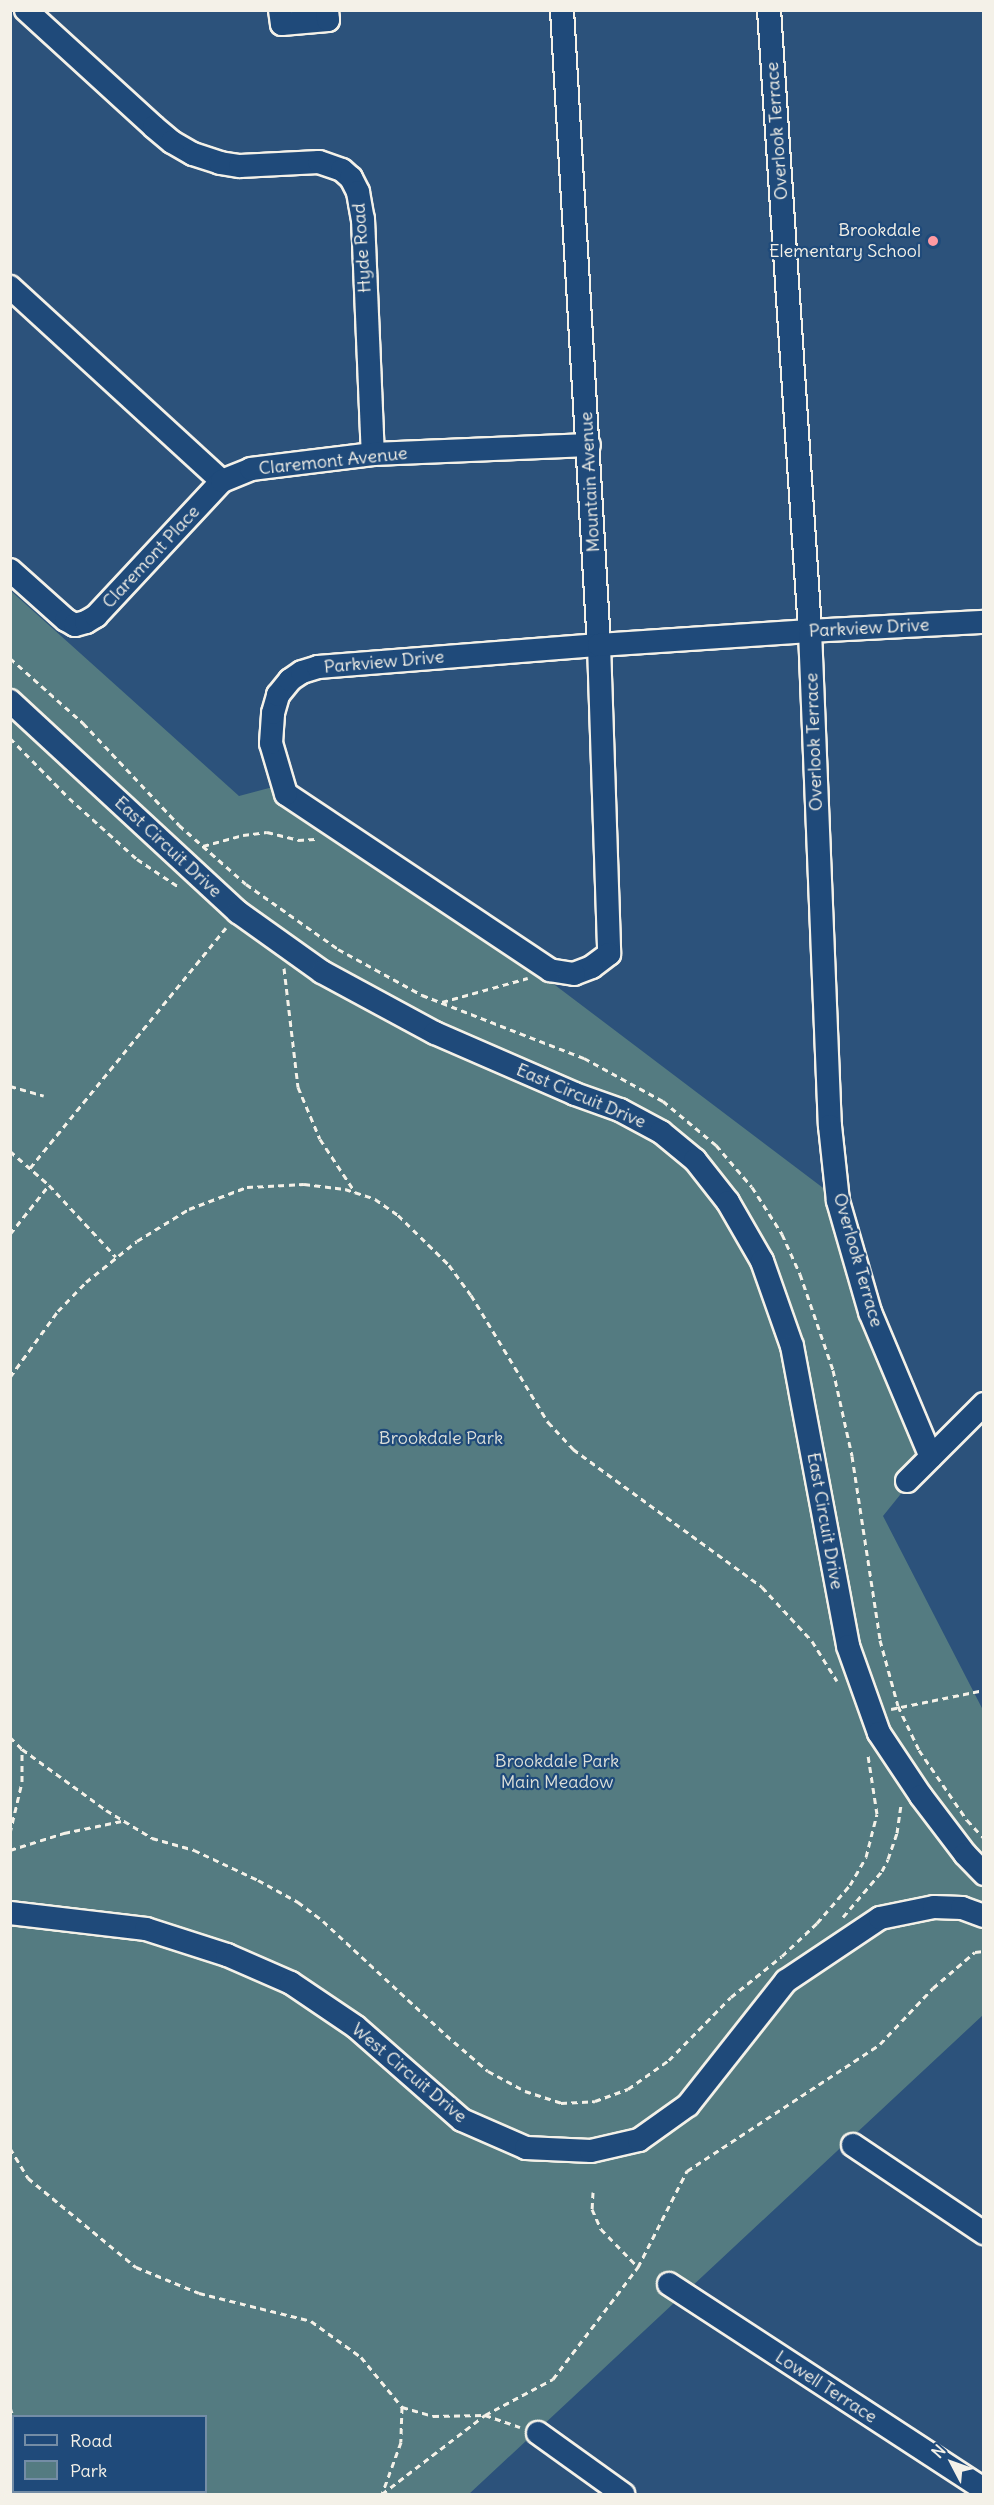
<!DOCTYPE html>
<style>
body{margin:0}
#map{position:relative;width:994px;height:2505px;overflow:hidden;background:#2c527b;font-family:Delius,sans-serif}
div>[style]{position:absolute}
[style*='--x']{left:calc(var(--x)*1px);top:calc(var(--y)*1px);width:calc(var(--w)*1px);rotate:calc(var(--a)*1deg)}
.green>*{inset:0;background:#547b81}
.path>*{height:3px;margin-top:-1.5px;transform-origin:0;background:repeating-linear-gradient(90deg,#f4f1e8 0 6px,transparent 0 10.5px)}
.roads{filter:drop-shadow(2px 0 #f4f1e8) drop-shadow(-2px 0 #f4f1e8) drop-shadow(0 2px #f4f1e8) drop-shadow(0 -2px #f4f1e8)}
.minor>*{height:22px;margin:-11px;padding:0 11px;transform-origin:11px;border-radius:11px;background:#1f4a7a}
.dots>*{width:16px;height:16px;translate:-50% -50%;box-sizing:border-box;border:3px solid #1f4a7a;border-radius:50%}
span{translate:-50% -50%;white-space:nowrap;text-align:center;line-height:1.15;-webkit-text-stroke:4.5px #1f4a7a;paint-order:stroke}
.street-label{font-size:18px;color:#f4f1e8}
.poi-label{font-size:18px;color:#f4f1e8}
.right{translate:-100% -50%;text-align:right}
.park-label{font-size:18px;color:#dcdfd9}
.frame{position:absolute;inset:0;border:12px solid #f4f1e8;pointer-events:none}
.legend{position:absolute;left:12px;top:2415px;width:195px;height:78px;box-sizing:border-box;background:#1f4a7a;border:2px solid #748da6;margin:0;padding:8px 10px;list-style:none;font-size:18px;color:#f4f1e8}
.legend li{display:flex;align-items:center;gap:12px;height:30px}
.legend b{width:30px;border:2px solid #748da6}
.north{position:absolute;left:922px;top:2433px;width:60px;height:60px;-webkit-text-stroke:4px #1f4a7a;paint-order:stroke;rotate:311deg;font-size:16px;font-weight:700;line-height:24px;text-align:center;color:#f4f1e8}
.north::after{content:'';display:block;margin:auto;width:21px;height:27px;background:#f4f1e8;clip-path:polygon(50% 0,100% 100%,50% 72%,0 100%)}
</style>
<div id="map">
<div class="green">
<div style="clip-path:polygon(evenodd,11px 591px,239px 796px,288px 783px,847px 1206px,921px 1469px,883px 1516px,984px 1712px,983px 2015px,469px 2494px,11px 2494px,11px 591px,14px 2416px,206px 2416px,206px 2492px,14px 2492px,14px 2416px)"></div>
</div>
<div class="path">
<div style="--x:10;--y:658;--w:98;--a:41.7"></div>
<div style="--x:83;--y:723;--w:140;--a:46.7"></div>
<div style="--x:179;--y:825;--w:89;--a:41.4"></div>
<div style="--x:246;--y:884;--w:113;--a:35.2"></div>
<div style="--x:338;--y:949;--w:96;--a:28.7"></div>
<div style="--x:422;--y:995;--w:174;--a:21.3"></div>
<div style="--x:584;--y:1058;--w:90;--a:28.6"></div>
<div style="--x:663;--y:1101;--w:69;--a:39.7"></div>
<div style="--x:716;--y:1145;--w:55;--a:49.4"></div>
<div style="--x:752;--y:1187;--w:56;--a:57.4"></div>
<div style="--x:782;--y:1234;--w:44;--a:65.8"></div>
<div style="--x:800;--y:1274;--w:102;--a:71"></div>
<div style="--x:833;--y:1370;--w:88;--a:77.5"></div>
<div style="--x:852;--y:1456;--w:186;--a:81.3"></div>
<div style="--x:880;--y:1640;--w:68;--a:74.7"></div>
<div style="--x:898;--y:1706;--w:49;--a:64.5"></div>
<div style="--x:919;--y:1750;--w:85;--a:55.6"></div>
<div style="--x:967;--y:1820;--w:25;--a:47"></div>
<div style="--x:10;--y:738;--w:84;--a:45.5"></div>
<div style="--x:69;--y:798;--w:91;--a:41.9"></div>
<div style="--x:137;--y:859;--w:50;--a:33.7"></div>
<div style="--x:203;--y:846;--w:41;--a:-15.4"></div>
<div style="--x:243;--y:835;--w:24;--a:-7"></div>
<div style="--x:267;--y:832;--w:32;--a:14"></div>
<div style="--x:298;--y:840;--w:17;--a:-3"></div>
<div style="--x:284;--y:968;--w:120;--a:83.3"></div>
<div style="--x:298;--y:1087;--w:56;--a:67.1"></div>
<div style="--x:320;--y:1139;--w:64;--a:56.6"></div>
<div style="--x:442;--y:1002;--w:89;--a:-15.6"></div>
<div style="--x:10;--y:1086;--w:35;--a:16"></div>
<div style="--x:10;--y:1151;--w:52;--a:41.1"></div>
<div style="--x:49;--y:1185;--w:98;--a:47.1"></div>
<div style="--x:30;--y:1168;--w:310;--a:-50.8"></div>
<div style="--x:10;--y:1234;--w:63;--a:-51.5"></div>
<div style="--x:10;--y:1377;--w:82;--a:-54"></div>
<div style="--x:58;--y:1311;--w:40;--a:-46"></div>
<div style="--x:86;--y:1282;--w:65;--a:-38.8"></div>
<div style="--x:137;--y:1241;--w:61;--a:-31.6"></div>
<div style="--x:189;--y:1209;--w:62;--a:-20.8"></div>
<div style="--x:247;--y:1187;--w:57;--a:-3"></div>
<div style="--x:304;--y:1184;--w:41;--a:7"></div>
<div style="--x:345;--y:1189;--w:32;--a:18"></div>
<div style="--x:375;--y:1199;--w:28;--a:35"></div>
<div style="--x:398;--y:1215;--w:71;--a:44.4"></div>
<div style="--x:449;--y:1265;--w:37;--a:54"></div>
<div style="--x:471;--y:1295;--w:149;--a:58.8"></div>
<div style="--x:548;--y:1422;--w:37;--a:47"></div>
<div style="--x:573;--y:1449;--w:234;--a:36.1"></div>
<div style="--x:762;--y:1587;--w:74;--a:47.2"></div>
<div style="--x:812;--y:1641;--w:47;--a:58"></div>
<div style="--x:891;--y:1709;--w:95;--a:-11.5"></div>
<div style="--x:10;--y:1737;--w:17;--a:45"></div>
<div style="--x:22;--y:1749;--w:104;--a:36"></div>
<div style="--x:106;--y:1810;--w:54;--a:31.3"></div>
<div style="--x:152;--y:1838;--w:44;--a:15.9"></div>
<div style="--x:194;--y:1850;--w:71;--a:25.1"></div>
<div style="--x:258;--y:1880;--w:46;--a:28.8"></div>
<div style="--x:298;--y:1902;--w:31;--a:37"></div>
<div style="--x:323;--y:1921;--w:168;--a:42.8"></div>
<div style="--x:446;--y:2035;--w:55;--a:40.6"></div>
<div style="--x:488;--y:2071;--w:42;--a:28.4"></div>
<div style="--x:525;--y:2091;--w:38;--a:18"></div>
<div style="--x:561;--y:2103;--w:34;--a:-3"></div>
<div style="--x:595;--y:2101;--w:35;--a:-20"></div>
<div style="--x:628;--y:2089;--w:50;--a:-35.3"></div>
<div style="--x:669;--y:2060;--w:88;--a:-45.5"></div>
<div style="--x:731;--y:1997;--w:65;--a:-38.8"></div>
<div style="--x:782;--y:1956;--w:48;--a:-43.3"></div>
<div style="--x:817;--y:1923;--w:50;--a:-49"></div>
<div style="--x:850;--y:1885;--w:32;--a:-60"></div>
<div style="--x:866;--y:1857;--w:44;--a:-75.7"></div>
<div style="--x:877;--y:1814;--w:60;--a:-98.7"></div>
<div style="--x:10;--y:1833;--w:52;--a:-76.8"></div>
<div style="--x:22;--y:1782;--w:33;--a:-90"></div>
<div style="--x:10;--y:1850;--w:57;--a:-17.5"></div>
<div style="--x:64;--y:1833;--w:59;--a:-11.7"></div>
<div style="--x:843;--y:1917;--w:60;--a:-49.7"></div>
<div style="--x:882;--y:1871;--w:13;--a:-63"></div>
<div style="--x:888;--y:1859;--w:28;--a:-71"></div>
<div style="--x:897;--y:1833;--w:30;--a:-82"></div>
<div style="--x:10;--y:2148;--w:35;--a:59"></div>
<div style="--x:28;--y:2178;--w:140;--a:39.5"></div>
<div style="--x:136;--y:2267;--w:68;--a:22.4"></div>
<div style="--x:199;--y:2293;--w:115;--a:14"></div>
<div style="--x:311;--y:2321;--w:62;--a:35.8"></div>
<div style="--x:361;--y:2357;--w:65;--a:50.6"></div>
<div style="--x:402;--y:2407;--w:35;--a:92"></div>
<div style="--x:401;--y:2442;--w:55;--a:110.1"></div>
<div style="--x:593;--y:2192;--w:17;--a:93"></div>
<div style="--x:592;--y:2209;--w:22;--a:66"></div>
<div style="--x:601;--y:2229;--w:53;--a:45.8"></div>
<div style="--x:10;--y:2407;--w:13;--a:72"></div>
<div style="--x:402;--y:2407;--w:32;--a:16"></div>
<div style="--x:433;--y:2416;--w:52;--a:-1.1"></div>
<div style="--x:485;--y:2415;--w:37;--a:19"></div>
<div style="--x:36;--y:2492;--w:2;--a:63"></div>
<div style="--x:382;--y:2494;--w:130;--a:-37.5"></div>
<div style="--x:485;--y:2415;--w:77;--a:-27.9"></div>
<div style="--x:553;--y:2379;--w:141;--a:-52.8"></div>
<div style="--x:638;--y:2267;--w:108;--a:-63"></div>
<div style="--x:687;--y:2171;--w:231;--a:-33.3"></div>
<div style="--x:880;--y:2044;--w:77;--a:-46.6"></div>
<div style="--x:933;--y:1988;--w:55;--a:-40.6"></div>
<div style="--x:975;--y:1952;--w:9;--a:-6"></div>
</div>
<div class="roads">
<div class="minor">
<div style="--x:26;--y:10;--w:173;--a:42.4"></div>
<div style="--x:154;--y:127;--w:23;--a:40"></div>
<div style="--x:172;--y:142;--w:24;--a:30"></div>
<div style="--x:193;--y:154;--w:28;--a:18"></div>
<div style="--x:220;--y:163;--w:20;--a:9"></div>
<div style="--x:240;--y:166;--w:79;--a:-2.9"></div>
<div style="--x:319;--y:162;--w:24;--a:19"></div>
<div style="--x:342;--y:170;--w:12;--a:42"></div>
<div style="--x:351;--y:178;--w:16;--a:63"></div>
<div style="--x:358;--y:192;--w:27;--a:80"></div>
<div style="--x:363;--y:219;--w:235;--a:87.6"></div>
<div style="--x:280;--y:10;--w:14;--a:82"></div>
<div style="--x:282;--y:24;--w:46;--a:-5"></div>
<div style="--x:328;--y:20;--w:10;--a:-96"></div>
<div style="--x:562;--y:10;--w:636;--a:86.67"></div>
<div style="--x:599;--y:645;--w:309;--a:88.1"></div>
<div style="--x:609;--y:954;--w:21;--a:143"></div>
<div style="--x:592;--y:967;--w:19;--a:159"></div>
<div style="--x:574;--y:974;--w:24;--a:-171"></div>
<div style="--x:550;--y:970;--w:317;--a:-146.3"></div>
<div style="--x:286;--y:794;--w:53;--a:-106.4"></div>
<div style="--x:271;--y:743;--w:30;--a:-86"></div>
<div style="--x:273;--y:713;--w:19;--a:-74"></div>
<div style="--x:278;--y:695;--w:19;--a:-51"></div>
<div style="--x:290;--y:680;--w:14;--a:-34"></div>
<div style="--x:302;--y:672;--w:17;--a:-17"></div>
<div style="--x:318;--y:667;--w:282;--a:-4.5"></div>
<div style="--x:599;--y:645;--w:211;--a:-3.8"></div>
<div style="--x:810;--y:631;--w:174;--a:-3"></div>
<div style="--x:769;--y:10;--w:622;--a:86.22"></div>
<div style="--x:810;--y:631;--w:495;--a:87.7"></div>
<div style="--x:830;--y:1126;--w:75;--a:83.9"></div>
<div style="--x:838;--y:1201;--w:116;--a:73.9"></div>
<div style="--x:870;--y:1312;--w:157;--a:67.2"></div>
<div style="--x:10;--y:287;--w:287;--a:42.5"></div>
<div style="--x:10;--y:570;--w:75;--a:41.8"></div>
<div style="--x:66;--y:620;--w:10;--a:29"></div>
<div style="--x:75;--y:625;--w:11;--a:-15"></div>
<div style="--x:86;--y:622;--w:12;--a:-31"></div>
<div style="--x:96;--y:616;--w:185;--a:-47"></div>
<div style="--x:222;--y:481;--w:31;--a:-22"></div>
<div style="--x:251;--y:469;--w:123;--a:-7"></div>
<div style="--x:373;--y:454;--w:216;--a:-2.4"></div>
<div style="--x:10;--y:701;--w:311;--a:42.8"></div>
<div style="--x:238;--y:912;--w:103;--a:35.5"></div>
<div style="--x:322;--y:972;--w:128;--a:28.4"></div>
<div style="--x:435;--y:1033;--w:153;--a:23.5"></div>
<div style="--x:575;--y:1094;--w:48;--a:19.6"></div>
<div style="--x:620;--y:1110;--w:47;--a:28.2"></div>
<div style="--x:661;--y:1132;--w:44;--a:39.5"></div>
<div style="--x:695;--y:1160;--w:53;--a:51.8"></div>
<div style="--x:728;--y:1202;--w:68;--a:60"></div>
<div style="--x:762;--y:1261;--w:90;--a:70.6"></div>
<div style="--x:792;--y:1346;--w:305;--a:79.4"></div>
<div style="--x:848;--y:1646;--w:92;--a:70.4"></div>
<div style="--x:879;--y:1733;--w:76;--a:56.3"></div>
<div style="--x:921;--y:1796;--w:73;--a:52.8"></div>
<div style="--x:965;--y:1854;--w:28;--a:46"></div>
<div style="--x:907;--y:1481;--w:109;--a:-45"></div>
<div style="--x:10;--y:1913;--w:137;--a:6.7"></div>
<div style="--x:146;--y:1929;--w:85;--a:17.8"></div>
<div style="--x:227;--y:1955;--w:70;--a:23.6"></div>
<div style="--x:291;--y:1983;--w:78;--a:34.1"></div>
<div style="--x:356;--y:2027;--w:141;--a:41.3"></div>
<div style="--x:462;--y:2120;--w:70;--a:23.6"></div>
<div style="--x:526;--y:2148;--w:65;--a:2.6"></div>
<div style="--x:591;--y:2151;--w:49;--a:-12.9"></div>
<div style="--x:639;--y:2140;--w:60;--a:-35.5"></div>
<div style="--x:688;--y:2105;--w:158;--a:-51.7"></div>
<div style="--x:786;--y:1981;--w:113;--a:-33.8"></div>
<div style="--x:880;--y:1918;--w:55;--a:-11.5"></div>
<div style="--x:934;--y:1907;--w:28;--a:2"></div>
<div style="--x:962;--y:1908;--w:23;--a:20"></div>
<div style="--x:853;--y:2145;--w:158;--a:33.9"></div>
<div style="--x:669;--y:2284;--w:376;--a:33.1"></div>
<div style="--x:538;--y:2433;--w:105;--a:35.7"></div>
</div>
</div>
<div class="dots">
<div style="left:933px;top:241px;background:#ff9aa2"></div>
</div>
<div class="street-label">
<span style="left:777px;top:131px;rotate:-94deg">Overlook Terrace</span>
<span style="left:362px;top:248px;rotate:-94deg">Hyde Road</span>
<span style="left:333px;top:461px;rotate:-6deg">Claremont Avenue</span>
<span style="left:590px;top:482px;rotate:-93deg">Mountain Avenue</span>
<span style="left:151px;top:557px;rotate:-47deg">Claremont Place</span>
<span style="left:869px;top:628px;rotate:-3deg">Parkview Drive</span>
<span style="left:384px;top:662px;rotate:-5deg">Parkview Drive</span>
<span style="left:814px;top:742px;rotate:-92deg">Overlook Terrace</span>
<span style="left:168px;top:847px;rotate:43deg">East Circuit Drive</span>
<span style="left:581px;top:1096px;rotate:23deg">East Circuit Drive</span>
<span style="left:858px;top:1260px;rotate:74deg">Overlook Terrace</span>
<span style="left:825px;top:1521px;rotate:80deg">East Circuit Drive</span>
<span style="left:409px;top:2073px;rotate:40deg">West Circuit Drive</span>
<span style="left:826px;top:2387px;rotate:33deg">Lowell Terrace</span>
</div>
<div class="poi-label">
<span class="right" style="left:921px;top:241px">Brookdale<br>Elementary School</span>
</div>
<div class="park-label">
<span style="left:441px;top:1438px">Brookdale Park</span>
<span style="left:557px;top:1772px">Brookdale Park<br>Main Meadow</span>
</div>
<div class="frame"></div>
<ul class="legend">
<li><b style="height:8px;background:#1f4a7a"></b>Road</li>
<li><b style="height:16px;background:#547b81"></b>Park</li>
</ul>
<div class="north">N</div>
</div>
